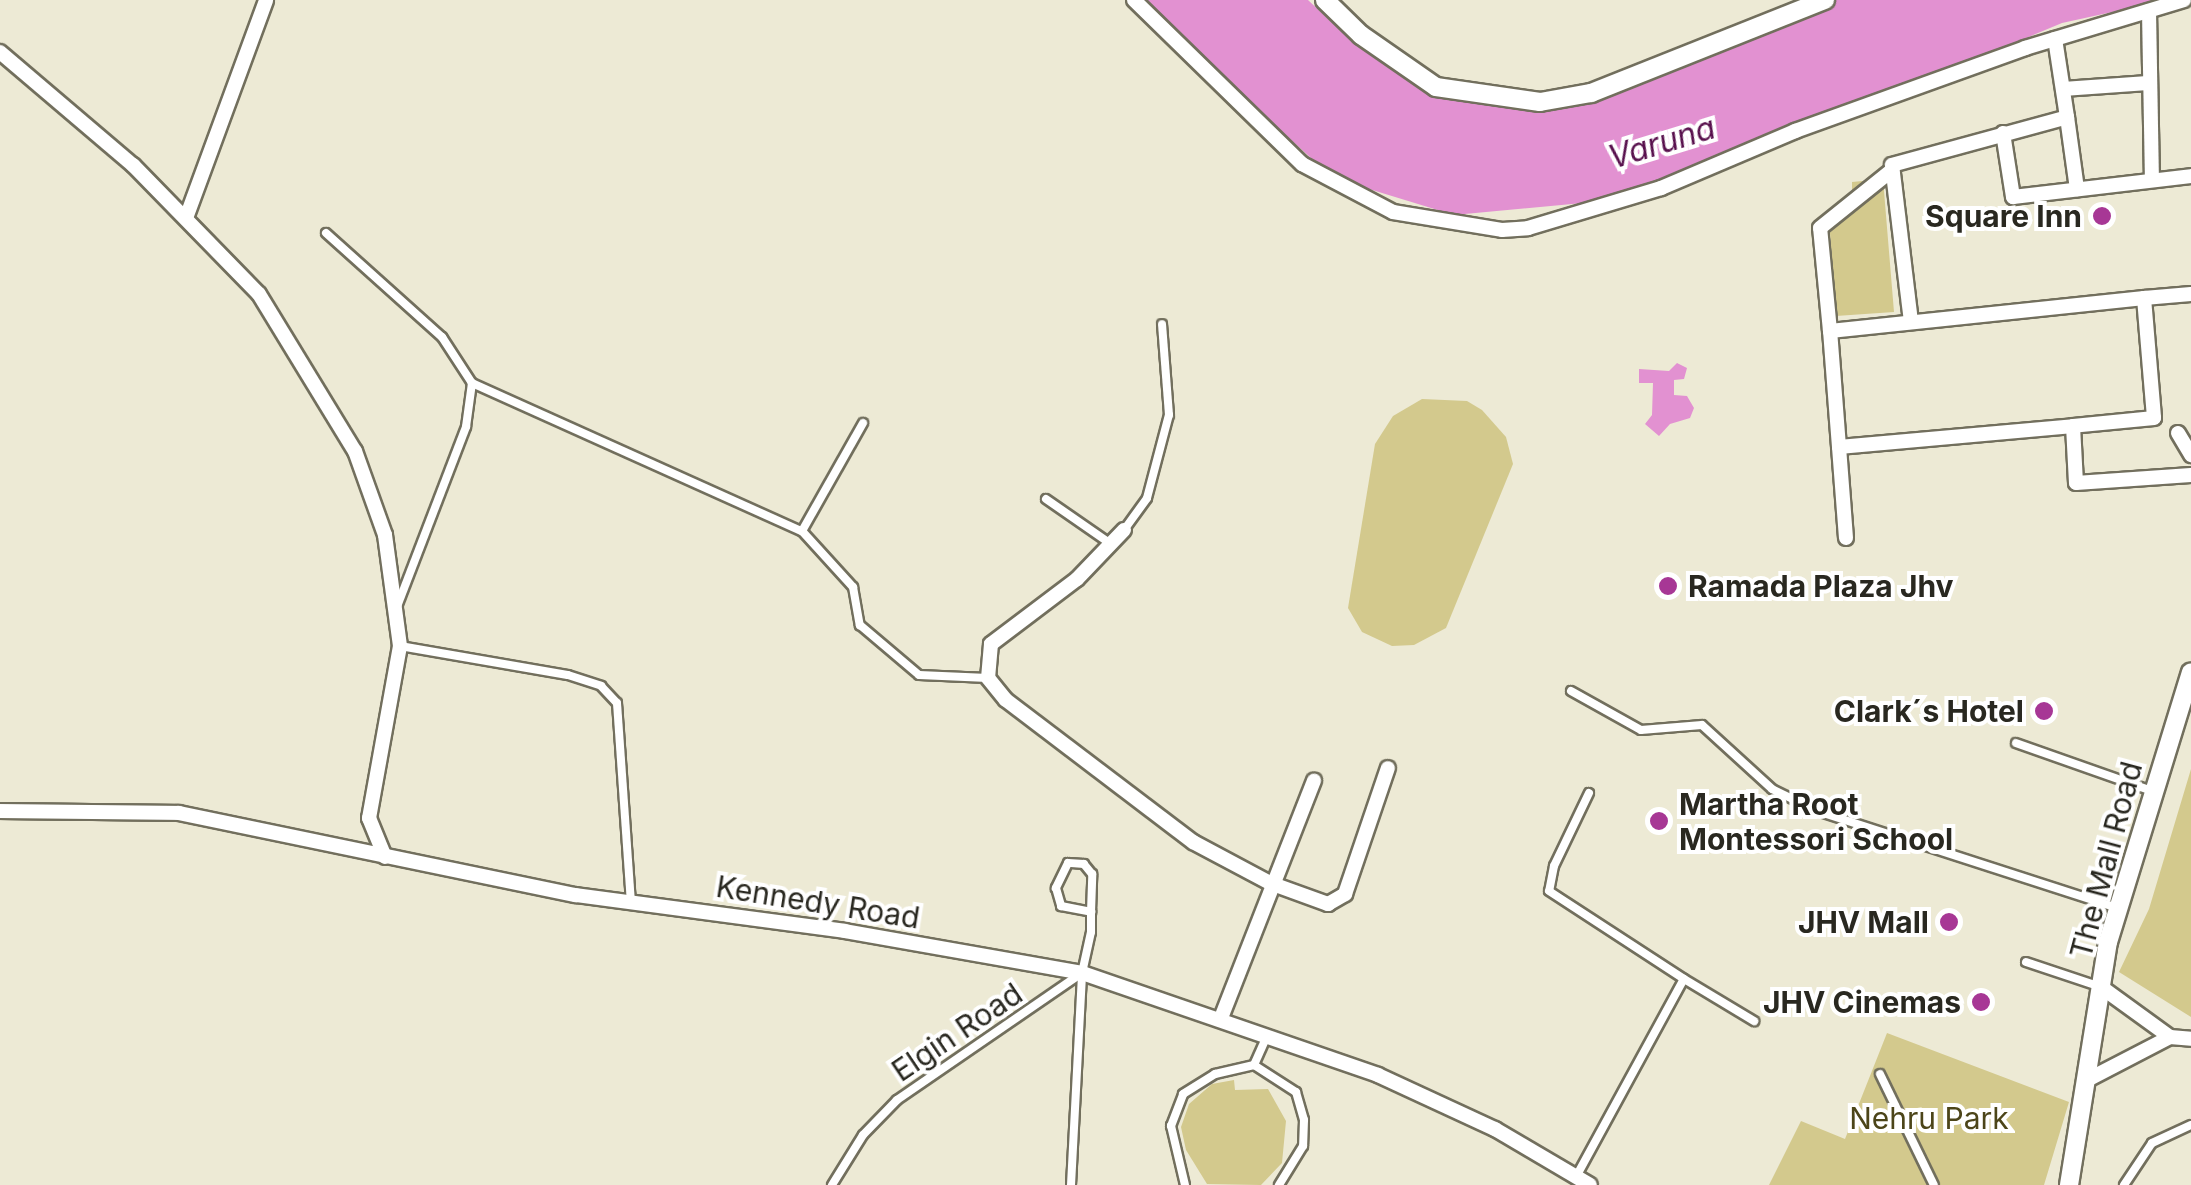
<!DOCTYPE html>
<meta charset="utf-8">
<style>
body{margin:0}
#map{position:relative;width:2191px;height:1185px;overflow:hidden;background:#edead5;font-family:Inter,sans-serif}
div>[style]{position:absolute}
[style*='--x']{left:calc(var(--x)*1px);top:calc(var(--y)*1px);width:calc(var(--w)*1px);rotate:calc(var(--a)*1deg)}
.green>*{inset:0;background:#d3c98d}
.water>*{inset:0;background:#e291d1}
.roads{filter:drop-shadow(2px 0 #726f5d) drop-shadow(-2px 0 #726f5d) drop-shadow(0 2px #726f5d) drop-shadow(0 -2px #726f5d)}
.service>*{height:8px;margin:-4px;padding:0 4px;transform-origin:4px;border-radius:4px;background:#fff}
.minor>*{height:14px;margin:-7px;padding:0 7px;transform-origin:7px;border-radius:7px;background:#fff}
.tertiary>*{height:18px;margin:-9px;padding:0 9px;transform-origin:9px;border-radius:9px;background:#fff}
.dots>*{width:28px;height:28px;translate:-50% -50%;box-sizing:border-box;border:5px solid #fff;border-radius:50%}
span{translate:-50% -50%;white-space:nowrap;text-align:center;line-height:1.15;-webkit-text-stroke:8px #fff;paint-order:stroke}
.poi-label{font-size:30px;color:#292820;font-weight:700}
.right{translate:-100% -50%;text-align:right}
.left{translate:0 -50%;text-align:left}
.street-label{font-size:30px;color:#292820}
.park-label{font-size:30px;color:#4c4519}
.water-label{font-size:32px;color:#58104d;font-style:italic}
</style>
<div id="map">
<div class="green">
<div style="clip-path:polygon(1883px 179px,1894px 312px,1836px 316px,1829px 220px,1852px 199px,1852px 182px)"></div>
<div style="clip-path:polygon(1422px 399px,1467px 401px,1482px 410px,1506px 437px,1513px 464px,1446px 628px,1414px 645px,1392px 646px,1362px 632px,1348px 608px,1375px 444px,1393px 416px)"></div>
<div style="clip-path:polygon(2191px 769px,2191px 1017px,2119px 972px,2149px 909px)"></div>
<div style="clip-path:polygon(1887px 1033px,2069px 1102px,2044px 1185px,1769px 1185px,1801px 1121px,1845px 1139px)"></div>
<div style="clip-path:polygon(1234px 1080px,1235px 1090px,1268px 1089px,1286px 1121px,1282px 1163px,1261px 1185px,1207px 1184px,1186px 1150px,1181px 1127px,1189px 1104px,1212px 1084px)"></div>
</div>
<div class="water">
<div style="clip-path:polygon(1137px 0,1308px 0,1343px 33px,1481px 103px,1568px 108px,1813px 0,2167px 0,2062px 23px,1647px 197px,1454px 215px,1333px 178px)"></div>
<div style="clip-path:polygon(1677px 363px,1687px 368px,1684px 379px,1674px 380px,1674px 395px,1687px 396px,1694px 408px,1690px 418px,1670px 424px,1659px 436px,1645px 424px,1652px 415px,1653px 383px,1639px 383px,1639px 369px,1669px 371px)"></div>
</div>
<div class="roads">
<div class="service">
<div style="--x:326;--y:233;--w:156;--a:41.9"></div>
<div style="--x:442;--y:337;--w:55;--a:56.9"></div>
<div style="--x:472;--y:383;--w:44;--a:97.8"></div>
<div style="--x:466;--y:427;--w:193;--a:111"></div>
<div style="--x:472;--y:383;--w:362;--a:24.2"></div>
<div style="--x:802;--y:531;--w:76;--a:47.7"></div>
<div style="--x:853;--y:587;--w:39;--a:80"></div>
<div style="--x:860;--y:625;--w:77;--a:40.3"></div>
<div style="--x:919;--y:675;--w:69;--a:2.5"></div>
<div style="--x:1046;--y:499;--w:79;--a:34.7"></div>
<div style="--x:1124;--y:530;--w:39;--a:-54"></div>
<div style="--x:1147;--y:498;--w:86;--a:-75.2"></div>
<div style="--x:1169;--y:415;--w:91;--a:-94.4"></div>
<div style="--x:802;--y:531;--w:124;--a:-60.5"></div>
<div style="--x:400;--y:646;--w:170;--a:9.8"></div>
<div style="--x:568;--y:675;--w:35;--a:18"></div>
<div style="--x:601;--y:686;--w:23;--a:47"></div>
<div style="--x:617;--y:703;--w:199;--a:86"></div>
<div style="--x:1571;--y:691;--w:80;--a:29.1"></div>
<div style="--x:1641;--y:730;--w:61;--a:-4.7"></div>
<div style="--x:1702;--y:725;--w:95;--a:42.4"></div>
<div style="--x:1772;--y:789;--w:50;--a:26.1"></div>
<div style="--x:1817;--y:811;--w:315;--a:17.9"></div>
<div style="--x:2016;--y:743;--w:144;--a:19.4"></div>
<div style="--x:1589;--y:793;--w:81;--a:115.6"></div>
<div style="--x:1554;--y:866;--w:25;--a:101"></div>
<div style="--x:1549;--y:891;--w:161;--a:33.1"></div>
<div style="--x:2026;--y:962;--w:79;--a:18.4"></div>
<div style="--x:1254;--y:1065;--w:32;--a:-66"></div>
<div style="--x:1880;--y:1074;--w:123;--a:64.1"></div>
<div style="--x:1577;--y:1175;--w:223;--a:-61.4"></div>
<div style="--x:1684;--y:979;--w:82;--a:31"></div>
<div style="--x:832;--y:1185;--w:59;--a:-58.2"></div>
<div style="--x:863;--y:1135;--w:49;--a:-45.8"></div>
<div style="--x:897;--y:1100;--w:224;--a:-34.5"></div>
<div style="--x:1071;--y:1185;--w:212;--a:-87"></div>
<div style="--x:1082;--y:973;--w:42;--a:-77.6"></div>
<div style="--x:1091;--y:932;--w:20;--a:-90"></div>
<div style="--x:1091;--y:912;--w:38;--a:-88"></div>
<div style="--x:1092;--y:874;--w:13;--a:-129"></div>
<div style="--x:1084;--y:864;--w:16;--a:-176"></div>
<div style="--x:1068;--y:863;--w:28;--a:116"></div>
<div style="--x:1056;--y:888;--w:19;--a:74"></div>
<div style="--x:1061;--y:906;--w:31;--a:11"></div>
<div style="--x:1185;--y:1185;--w:61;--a:-103.3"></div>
<div style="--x:1171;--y:1126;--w:34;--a:-69"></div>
<div style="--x:1183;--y:1094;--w:38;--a:-32"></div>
<div style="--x:1215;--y:1074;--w:40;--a:-13"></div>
<div style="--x:1254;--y:1065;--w:50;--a:32.7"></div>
<div style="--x:1296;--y:1092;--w:29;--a:74"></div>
<div style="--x:1304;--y:1120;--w:26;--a:92"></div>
<div style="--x:1303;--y:1146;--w:46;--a:121.6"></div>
<div style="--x:2124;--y:1185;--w:50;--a:-56.3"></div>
<div style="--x:2152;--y:1143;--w:43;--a:-24.8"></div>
</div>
<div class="minor">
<div style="--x:1134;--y:0;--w:235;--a:44.3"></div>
<div style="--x:1302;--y:164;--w:103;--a:27.8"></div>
<div style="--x:1393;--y:212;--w:110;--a:9.4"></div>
<div style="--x:1502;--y:230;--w:26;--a:-4"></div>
<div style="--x:1528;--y:228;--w:139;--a:-16.7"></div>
<div style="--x:1661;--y:188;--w:146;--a:-23"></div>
<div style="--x:1795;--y:131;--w:245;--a:-19.8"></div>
<div style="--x:2025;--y:48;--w:166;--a:-16.8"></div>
<div style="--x:2149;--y:11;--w:169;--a:89"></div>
<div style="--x:0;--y:52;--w:175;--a:40.4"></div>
<div style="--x:133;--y:165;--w:180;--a:45.7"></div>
<div style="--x:259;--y:294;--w:184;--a:58.6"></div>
<div style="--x:355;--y:451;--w:89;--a:70.3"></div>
<div style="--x:385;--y:535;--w:112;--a:82.3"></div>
<div style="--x:400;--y:646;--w:175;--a:100.2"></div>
<div style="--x:369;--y:818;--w:42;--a:67.7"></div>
<div style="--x:2063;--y:89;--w:85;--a:-4"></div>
<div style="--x:2067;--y:117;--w:73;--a:82.1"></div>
<div style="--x:2003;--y:133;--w:65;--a:81.1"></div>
<div style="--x:2013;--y:197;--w:179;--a:-6.7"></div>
<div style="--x:186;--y:218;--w:232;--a:-69.8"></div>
<div style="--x:2144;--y:298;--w:47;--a:-4.9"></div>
<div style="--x:1911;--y:322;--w:158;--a:-96.9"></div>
<div style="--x:1892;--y:165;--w:181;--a:-15.3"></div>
<div style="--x:2067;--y:117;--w:79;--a:-98.7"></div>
<div style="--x:1830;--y:331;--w:103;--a:-95.5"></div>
<div style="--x:1820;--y:228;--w:91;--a:-38.8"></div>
<div style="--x:2178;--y:433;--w:26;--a:59"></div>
<div style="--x:1839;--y:447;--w:116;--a:-94.4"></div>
<div style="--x:1830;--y:331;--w:316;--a:-6"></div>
<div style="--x:2144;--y:298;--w:120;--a:85.2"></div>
<div style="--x:2154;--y:418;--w:81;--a:174.4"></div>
<div style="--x:1124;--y:530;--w:68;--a:133.8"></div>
<div style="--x:1077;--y:579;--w:108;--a:142.9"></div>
<div style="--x:991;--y:644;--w:34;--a:95"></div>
<div style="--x:988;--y:678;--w:28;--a:51"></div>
<div style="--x:1006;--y:700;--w:235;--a:37.2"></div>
<div style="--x:1193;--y:842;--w:87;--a:28"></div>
<div style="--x:1270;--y:883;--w:62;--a:19.9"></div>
<div style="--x:1328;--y:904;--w:20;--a:-30"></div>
<div style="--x:1345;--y:894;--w:133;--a:-71.2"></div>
<div style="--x:1846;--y:538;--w:91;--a:-94.4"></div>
<div style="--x:1839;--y:447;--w:235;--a:-5.1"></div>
<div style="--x:2073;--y:426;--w:57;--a:87"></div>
<div style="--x:2076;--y:483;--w:115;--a:-4"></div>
<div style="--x:0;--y:811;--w:179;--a:0.6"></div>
<div style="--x:179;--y:813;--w:405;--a:11.7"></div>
<div style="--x:576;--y:895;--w:271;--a:7.6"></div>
<div style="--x:845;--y:931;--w:241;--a:10"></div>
<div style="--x:1082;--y:973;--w:313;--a:19"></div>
<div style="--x:1378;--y:1075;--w:129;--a:24.8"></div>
<div style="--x:1495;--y:1129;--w:110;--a:30.5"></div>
<div style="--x:2101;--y:987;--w:85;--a:35.9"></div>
<div style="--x:1221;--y:1018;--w:255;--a:-68.6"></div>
<div style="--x:2089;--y:1079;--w:91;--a:-27.4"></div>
<div style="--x:2170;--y:1037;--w:21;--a:5"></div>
</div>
<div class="tertiary">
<div style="--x:1325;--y:0;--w:50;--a:44.2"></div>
<div style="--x:1361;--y:35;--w:91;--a:34.7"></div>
<div style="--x:1436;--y:87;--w:105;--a:8.2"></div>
<div style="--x:1540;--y:102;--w:52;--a:-10"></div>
<div style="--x:1591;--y:93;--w:252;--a:-21.7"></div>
<div style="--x:2069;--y:1185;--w:246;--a:-80.9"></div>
<div style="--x:2108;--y:942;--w:282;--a:-72.9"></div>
</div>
</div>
<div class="dots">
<div style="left:2102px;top:216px;background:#a73795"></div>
<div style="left:1668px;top:586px;background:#a73795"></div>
<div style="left:2044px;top:711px;background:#a73795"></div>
<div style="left:1659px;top:821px;background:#a73795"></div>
<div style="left:1949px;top:922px;background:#a73795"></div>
<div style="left:1981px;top:1002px;background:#a73795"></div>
</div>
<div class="poi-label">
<span class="right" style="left:2082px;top:216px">Square Inn</span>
<span class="left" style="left:1688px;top:586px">Ramada Plaza Jhv</span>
<span class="right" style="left:2024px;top:711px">Clark´s Hotel</span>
<span class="left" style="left:1679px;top:821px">Martha Root<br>Montessori School</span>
<span class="right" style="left:1929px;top:922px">JHV Mall</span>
<span class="right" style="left:1961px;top:1002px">JHV Cinemas</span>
</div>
<div class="street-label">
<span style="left:2106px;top:860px;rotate:-75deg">The Mall Road</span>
<span style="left:818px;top:902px;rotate:9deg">Kennedy Road</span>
<span style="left:957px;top:1032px;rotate:-34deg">Elgin Road</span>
</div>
<div class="park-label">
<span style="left:1929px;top:1118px">Nehru Park</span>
</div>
<div class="water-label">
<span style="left:1662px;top:143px;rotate:-17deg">Varuna</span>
</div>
</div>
